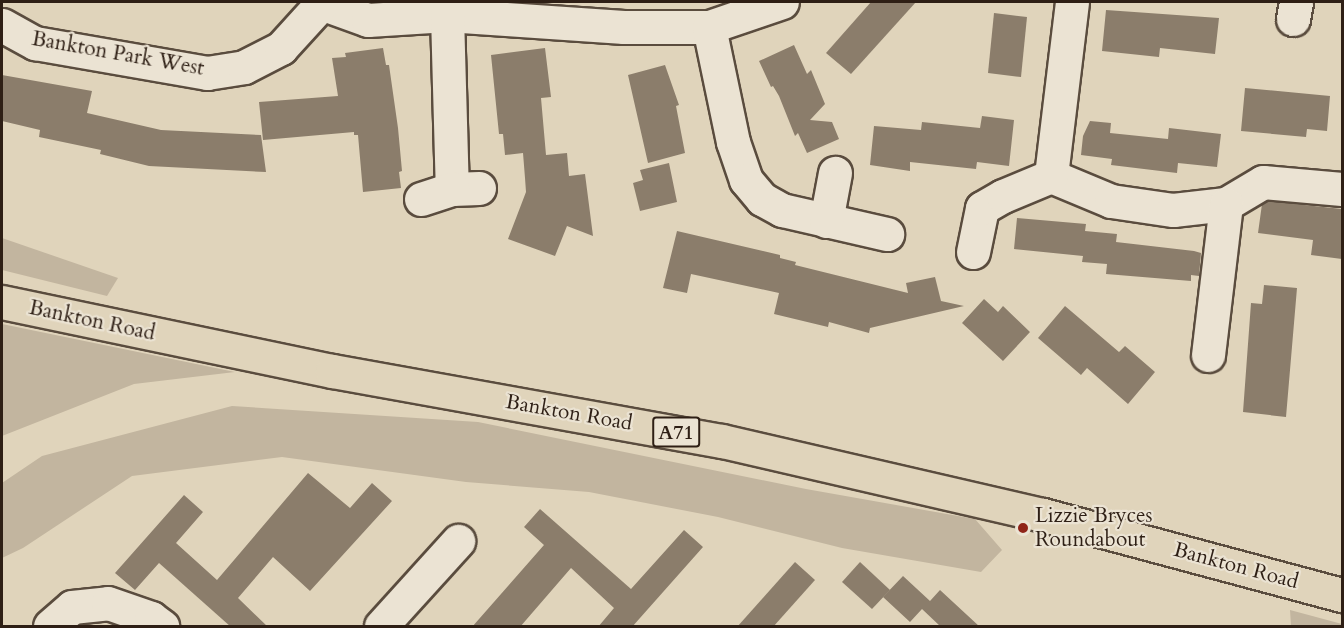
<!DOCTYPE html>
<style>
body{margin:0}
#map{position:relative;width:1344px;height:628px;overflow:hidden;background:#e0d4bb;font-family:Cardo,serif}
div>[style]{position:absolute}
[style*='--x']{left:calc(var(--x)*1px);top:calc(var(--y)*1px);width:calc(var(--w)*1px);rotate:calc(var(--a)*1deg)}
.green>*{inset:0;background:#c2b59f}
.building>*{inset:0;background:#8b7d6b}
.roads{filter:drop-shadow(2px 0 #5a4c3e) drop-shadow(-2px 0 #5a4c3e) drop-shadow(0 2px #5a4c3e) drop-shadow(0 -2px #5a4c3e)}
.minor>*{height:33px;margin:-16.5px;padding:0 16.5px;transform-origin:16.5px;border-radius:16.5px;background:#ebe3d3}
.major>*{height:33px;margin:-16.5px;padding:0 16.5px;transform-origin:16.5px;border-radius:16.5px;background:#e0d4bb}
.dots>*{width:16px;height:16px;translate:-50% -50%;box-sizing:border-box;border:3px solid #ebe3d3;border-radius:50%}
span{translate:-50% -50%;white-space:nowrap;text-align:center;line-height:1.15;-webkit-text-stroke:4.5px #ebe3d3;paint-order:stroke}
.shield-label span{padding:2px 4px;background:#ebe3d3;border:2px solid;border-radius:4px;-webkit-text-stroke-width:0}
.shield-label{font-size:20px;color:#2e1f15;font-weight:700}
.street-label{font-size:21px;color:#2e1f15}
.poi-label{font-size:21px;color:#2e1f15}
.left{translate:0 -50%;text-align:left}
.frame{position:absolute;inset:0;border:3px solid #2e1f15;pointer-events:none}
</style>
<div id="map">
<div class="green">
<div style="clip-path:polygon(2px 238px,118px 278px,107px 296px,2px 270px)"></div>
<div style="clip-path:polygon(2px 324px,235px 372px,134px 384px,2px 436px)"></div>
<div style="clip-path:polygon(232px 406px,478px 422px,806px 489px,975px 519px,1002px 550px,981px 572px,842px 548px,718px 517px,589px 492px,466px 482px,282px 457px,132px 476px,23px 548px,2px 558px,2px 483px,42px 456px)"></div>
<div style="clip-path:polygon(1290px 610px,1342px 624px,1342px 626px,1291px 626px)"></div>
</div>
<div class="building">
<div style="clip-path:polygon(871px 2px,916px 2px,851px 74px,826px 53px)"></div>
<div style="clip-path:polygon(1106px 10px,1219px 18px,1215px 54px,1160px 48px,1159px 57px,1102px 51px)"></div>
<div style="clip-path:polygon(994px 13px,1027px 17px,1021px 77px,988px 73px)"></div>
<div style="clip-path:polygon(794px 45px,807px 74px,811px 70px,825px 104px,810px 120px,832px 122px,839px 139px,807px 153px,798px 133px,795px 136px,779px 96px,773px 86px,771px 87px,759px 61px)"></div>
<div style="clip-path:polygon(383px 48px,386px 65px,389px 65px,398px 128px,402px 171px,399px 172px,401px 188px,363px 192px,358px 135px,354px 135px,354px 132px,263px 140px,259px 102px,338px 96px,332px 58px,346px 57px,345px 53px)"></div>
<div style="clip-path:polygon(545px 48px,551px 97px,541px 98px,546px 155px,567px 153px,569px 176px,585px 174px,593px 236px,567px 226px,555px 256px,508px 239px,526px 192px,525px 178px,523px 153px,505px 155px,503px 134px,499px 134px,491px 55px)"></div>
<div style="clip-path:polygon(665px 65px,679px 105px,676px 106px,685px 153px,648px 163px,628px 75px)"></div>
<div style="clip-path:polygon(2px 75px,92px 91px,87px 113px,161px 130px,261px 135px,266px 172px,149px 166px,100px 154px,101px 150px,39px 137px,40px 130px,2px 121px)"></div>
<div style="clip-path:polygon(1245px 88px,1330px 96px,1327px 131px,1307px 129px,1306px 137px,1241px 131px)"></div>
<div style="clip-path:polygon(982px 116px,1014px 120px,1009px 166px,977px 162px,976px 169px,910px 162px,910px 171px,870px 165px,874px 126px,921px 130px,922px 122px,980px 128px)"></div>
<div style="clip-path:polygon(1090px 121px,1111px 123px,1110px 133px,1168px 139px,1169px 128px,1221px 134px,1217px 167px,1178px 163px,1177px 173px,1111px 165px,1112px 159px,1081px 155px,1083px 136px)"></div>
<div style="clip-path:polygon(669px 163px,677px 202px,640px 211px,633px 183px,643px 180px,640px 170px)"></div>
<div style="clip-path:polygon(1267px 201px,1342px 209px,1342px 259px,1311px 255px,1313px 240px,1258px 233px,1262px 204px)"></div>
<div style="clip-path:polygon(1017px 218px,1086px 224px,1085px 231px,1117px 234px,1116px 242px,1194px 251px,1201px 253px,1199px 276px,1191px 275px,1191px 281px,1106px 274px,1107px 264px,1082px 262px,1083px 256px,1014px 249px)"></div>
<div style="clip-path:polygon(677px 231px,780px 255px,780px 258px,796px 262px,795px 265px,908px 293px,906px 283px,935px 277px,941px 301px,964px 306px,870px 328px,869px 333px,829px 322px,828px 327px,774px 314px,779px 293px,691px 274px,687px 293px,663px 288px)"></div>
<div style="clip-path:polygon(1264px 285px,1297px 288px,1286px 417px,1243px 412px,1251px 303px,1262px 304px)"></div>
<div style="clip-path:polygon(984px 299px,998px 312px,1003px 306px,1030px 332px,1003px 361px,962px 323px)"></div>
<div style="clip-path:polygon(1065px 306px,1119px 352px,1125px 346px,1155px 372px,1128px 404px,1087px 368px,1081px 375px,1038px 338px)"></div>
<div style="clip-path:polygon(308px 473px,350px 508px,372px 483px,392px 501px,310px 591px,273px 557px,238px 598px,268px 627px,231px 627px,159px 563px,135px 590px,115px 573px,184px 495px,203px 512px,176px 543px,217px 580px)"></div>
<div style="clip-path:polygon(540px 509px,631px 589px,684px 530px,703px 547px,632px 627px,598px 627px,614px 608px,571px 568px,520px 627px,472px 627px,544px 545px,524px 527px)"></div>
<div style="clip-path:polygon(795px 562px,815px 580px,773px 627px,737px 627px)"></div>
<div style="clip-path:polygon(860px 562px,890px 590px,872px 609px,842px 582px)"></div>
<div style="clip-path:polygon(903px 576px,930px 601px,940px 590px,980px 627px,941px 627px,922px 609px,910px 622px,883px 597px)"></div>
</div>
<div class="roads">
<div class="minor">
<div style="--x:318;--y:2;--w:53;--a:19.8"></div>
<div style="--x:368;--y:20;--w:79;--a:-3.6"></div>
<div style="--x:447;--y:15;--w:177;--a:3.9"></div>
<div style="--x:624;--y:27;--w:85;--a:0"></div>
<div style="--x:709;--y:27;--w:77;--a:-18.9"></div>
<div style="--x:1072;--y:2;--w:175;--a:96.9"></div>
<div style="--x:1051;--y:176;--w:65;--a:22.6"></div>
<div style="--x:1111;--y:201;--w:63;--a:8.3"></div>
<div style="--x:1173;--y:210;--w:53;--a:-6.5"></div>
<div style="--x:1226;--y:204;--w:43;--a:-30.7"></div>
<div style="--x:1263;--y:182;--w:79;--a:5.1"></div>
<div style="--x:447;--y:15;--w:174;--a:88.4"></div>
<div style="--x:452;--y:189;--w:27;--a:-2"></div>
<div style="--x:1293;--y:19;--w:17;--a:-80"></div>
<div style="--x:2;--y:25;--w:38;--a:29"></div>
<div style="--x:35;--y:43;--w:175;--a:9.9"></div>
<div style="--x:207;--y:73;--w:37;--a:-9"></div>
<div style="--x:244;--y:67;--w:42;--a:-27.2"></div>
<div style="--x:281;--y:48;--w:59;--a:-47.7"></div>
<div style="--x:709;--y:27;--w:117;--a:78.2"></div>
<div style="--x:733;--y:142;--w:40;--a:71.1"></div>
<div style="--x:746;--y:180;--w:25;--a:50"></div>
<div style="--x:762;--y:199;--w:23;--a:29"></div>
<div style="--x:782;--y:210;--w:108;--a:12.9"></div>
<div style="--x:421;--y:199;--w:33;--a:-18"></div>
<div style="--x:826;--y:221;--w:49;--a:-79.4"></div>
<div style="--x:973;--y:252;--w:45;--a:-78.4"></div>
<div style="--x:982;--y:208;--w:24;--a:-30"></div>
<div style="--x:1003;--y:196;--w:52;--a:-22.6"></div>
<div style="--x:1208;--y:355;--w:152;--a:-83.2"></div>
<div style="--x:50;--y:626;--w:29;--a:-41"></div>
<div style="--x:72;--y:607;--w:36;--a:-6"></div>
<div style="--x:108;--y:603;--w:46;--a:19.2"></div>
<div style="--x:151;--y:618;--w:14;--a:36"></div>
<div style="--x:381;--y:626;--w:115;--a:-47.8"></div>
</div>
<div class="major">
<div style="--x:2;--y:302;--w:337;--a:11.8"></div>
<div style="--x:332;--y:371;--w:396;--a:10.2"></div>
<div style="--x:722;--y:441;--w:329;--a:13"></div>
<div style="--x:1043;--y:515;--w:310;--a:15"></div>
</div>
</div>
<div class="dots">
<div style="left:1023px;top:528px;background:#8f2418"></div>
</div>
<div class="shield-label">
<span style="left:676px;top:432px">A71</span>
</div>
<div class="street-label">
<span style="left:118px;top:54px;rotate:10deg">Bankton Park West</span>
<span style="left:92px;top:321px;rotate:12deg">Bankton Road</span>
<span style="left:569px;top:413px;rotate:10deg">Bankton Road</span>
<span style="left:1236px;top:566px;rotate:15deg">Bankton Road</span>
</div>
<div class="poi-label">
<span class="left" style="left:1035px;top:528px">Lizzie Bryces<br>Roundabout</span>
</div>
<div class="frame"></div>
</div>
